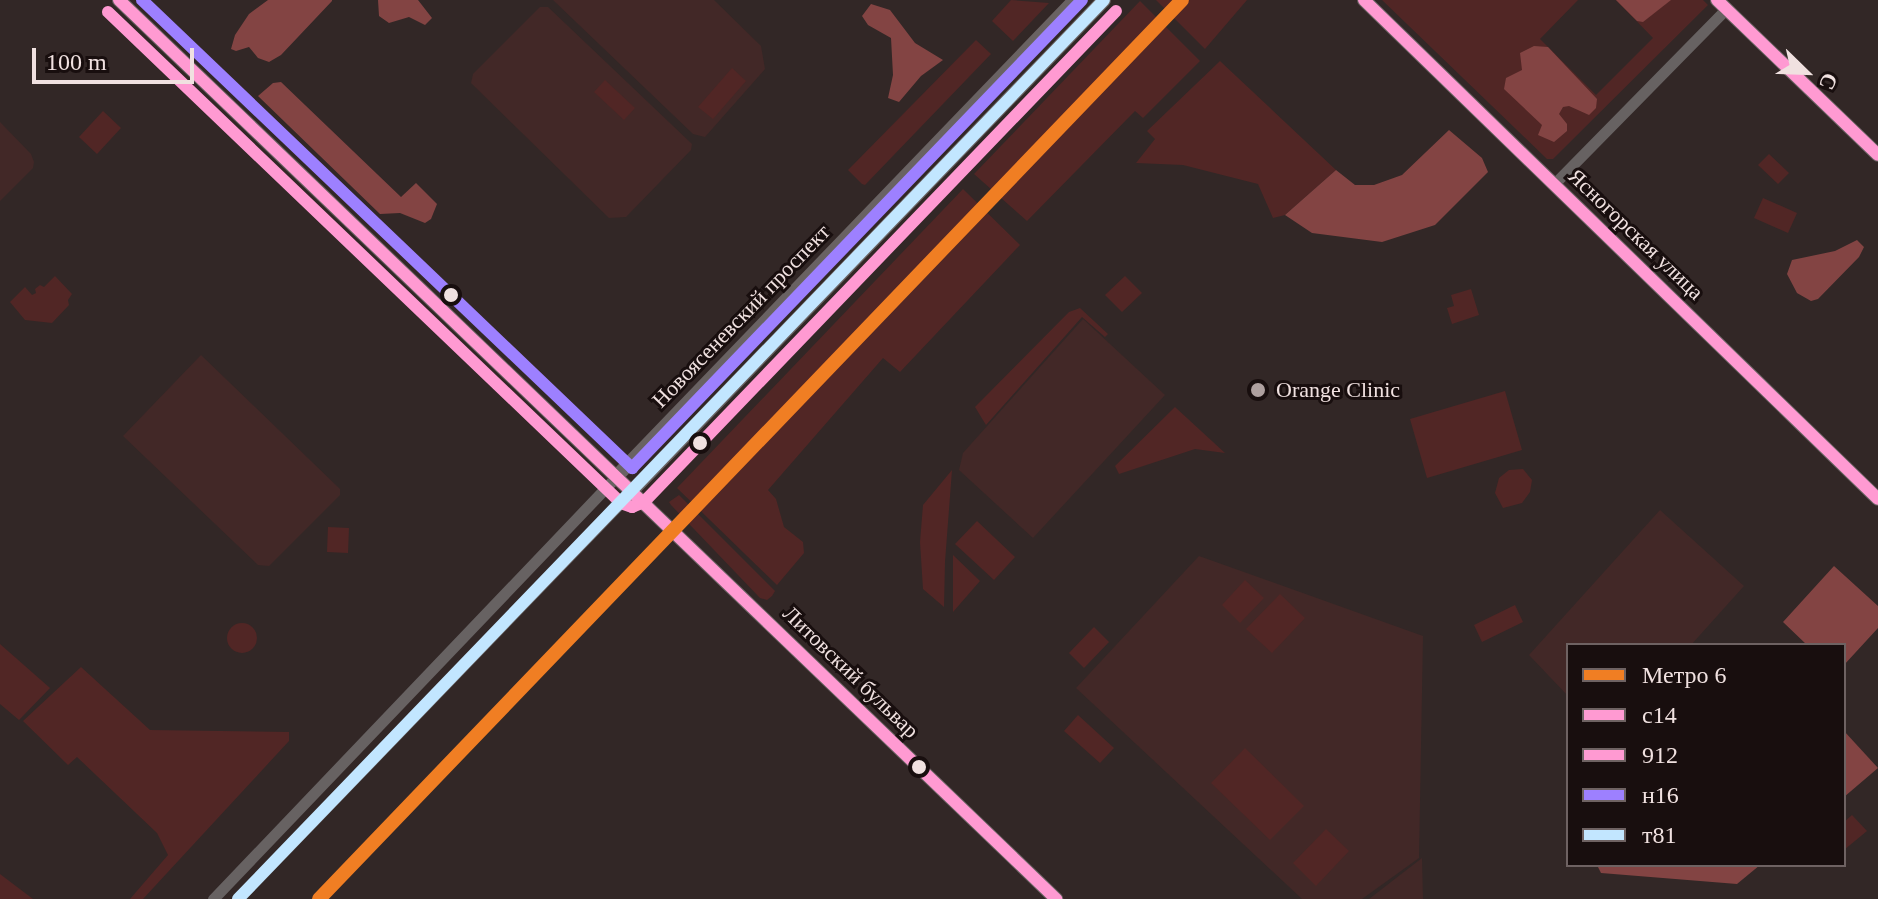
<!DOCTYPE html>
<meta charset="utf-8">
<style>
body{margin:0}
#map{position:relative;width:1878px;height:899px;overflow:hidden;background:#322726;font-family:Georgia,serif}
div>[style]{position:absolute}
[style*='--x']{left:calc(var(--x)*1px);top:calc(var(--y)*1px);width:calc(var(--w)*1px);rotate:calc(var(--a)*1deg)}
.built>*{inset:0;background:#422827}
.green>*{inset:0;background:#512625}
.round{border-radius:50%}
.forest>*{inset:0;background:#834443}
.minor>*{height:11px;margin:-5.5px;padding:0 5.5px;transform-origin:5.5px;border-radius:5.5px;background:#676262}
.major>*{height:14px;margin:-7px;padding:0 7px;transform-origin:7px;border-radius:7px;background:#696262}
.bus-1>*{height:12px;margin:-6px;padding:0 6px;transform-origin:6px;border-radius:6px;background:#ff9ad2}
.bus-2>*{height:12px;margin:-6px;padding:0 6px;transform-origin:6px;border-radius:6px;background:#ff9ad2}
.bus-3>*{height:12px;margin:-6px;padding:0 6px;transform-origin:6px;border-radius:6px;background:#9d80ff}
.bus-4>*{height:12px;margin:-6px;padding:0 6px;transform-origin:6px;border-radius:6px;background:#c2e6ff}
.metro-1>*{height:14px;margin:-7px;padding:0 7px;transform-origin:7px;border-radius:7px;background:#f07e23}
.dots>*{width:22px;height:22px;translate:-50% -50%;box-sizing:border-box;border:4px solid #180e0e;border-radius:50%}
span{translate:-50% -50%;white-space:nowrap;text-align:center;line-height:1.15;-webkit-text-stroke:6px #180e0e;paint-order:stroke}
.street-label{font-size:22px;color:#f0e1e0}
.poi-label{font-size:22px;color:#f0e1e0}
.left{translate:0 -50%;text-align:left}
.legend{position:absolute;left:1566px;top:643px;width:280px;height:224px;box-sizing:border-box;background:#180e0e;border:2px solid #6e6262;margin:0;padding:10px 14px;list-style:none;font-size:24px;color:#f0e1e0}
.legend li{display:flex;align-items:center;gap:16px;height:40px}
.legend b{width:40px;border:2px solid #6e6262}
.north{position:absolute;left:1766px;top:32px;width:80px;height:80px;-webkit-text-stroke:6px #180e0e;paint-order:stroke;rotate:113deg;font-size:22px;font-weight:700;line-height:32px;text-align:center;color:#f0e1e0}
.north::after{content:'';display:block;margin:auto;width:28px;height:36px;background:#f0e1e0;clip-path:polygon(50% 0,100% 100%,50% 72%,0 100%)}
.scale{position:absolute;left:32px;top:48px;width:162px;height:36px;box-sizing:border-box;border:4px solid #f0e1e0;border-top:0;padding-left:10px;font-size:24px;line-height:28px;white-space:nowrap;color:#f0e1e0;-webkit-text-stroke:6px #180e0e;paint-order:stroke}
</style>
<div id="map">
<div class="built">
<div style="clip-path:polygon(553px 0,714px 0,761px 46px,765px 69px,705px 137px,693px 134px)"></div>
<div style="clip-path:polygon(540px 7px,548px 7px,692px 144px,691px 150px,626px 217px,609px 218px,471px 83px,473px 74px)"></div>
<div style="clip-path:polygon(0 122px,31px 154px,34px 162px,33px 168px,0 201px)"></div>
<div style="clip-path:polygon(1083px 319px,1165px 395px,1033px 538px,959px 470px,963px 453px)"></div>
<div style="clip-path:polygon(201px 355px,340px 489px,340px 495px,269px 566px,258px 565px,123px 436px)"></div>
<div style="clip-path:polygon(1660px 510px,1744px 586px,1691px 645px,1568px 645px,1568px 696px,1529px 655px)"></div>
<div style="clip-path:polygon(1199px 556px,1423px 636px,1419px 858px,1362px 899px,1302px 899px,1076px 688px)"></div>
<div style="clip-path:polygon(1422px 858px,1423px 899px,1369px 899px)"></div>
</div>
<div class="green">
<div style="clip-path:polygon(1011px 0,1049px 3px,1013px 41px,992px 21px)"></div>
<div style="clip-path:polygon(1156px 0,1247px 0,1205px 49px)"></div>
<div style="clip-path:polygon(1382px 0,1578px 0,1540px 39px,1596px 95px,1653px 38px,1616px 0,1703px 0,1708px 5px,1553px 159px,1547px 159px)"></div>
<div style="clip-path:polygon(1140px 1px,1200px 61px,1143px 118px,1135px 111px,1027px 221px,974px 174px)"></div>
<div style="clip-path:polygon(976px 40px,991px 54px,865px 185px,862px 184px,848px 170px)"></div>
<div style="clip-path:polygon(1220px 61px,1336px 170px,1285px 215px,1273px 218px,1258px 184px,1183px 165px,1136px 163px,1155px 139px,1147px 131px)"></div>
<div style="clip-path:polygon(732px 68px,746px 81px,713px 119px,698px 107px)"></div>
<div style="clip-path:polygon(605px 80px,635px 108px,624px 120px,594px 92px)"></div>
<div style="clip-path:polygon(103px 111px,121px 128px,97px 154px,79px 137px)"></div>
<div style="clip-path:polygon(1769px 154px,1789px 173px,1778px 184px,1758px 165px)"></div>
<div style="clip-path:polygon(963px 189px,1020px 245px,900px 372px,883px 358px,768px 490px,776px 499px,784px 527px,803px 542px,804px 553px,777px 585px,677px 488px)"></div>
<div style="clip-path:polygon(1763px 198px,1797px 213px,1788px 233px,1754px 218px)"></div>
<div style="clip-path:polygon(55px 276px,72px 294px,68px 300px,69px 305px,52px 323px,25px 320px,10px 302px,25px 287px,32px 295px,36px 293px,35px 289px,40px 285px,44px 287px)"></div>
<div style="clip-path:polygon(1125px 276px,1142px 293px,1122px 312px,1105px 295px)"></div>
<div style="clip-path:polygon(1471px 289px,1479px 315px,1452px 324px,1447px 308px,1454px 306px,1451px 295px)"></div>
<div style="clip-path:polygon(1080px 308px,1108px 334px,1105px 337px,1082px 317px,986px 425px,975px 407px,1069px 312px)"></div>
<div style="clip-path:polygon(1505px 391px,1522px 450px,1427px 478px,1410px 419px)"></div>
<div style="clip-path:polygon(1175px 407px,1225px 453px,1195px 449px,1119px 474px,1115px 466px)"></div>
<div style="clip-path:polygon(1523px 469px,1532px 480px,1530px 492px,1522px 503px,1503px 508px,1495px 493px,1499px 478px,1509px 470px)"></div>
<div style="clip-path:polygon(952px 470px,945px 562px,944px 607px,923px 589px,920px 542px,923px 505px)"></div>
<div style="clip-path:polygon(679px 495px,775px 591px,772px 596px,767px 600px,760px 598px,671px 505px,669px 502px)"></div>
<div style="clip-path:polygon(977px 521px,1015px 557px,994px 580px,955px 544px)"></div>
<div style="clip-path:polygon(328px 527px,349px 528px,348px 553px,327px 552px)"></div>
<div style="clip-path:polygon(953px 555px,980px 581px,953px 612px)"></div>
<div style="clip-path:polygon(1245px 580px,1264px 598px,1240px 623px,1222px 605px)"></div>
<div style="clip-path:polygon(1280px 594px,1305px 618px,1272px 653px,1246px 629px)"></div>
<div style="clip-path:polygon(1515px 605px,1523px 622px,1482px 642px,1474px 625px)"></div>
<div class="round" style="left:227px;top:623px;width:30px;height:30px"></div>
<div style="clip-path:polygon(1094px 627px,1109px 642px,1084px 668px,1069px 653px)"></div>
<div style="clip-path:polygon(0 644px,50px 688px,19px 720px,0 704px)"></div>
<div style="clip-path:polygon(81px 667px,150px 730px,289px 732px,289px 741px,143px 899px,130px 899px,168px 855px,157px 833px,77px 757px,68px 765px,23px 721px)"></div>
<div style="clip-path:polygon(1078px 715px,1114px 748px,1100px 763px,1064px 731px)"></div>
<div style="clip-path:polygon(1245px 748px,1304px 806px,1270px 840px,1211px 783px)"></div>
<div style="clip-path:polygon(1852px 815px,1867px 831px,1844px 850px,1844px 822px)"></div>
<div style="clip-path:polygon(1326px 829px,1349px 851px,1316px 886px,1293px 863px)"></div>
<div style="clip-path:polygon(0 874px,33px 899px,0 899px)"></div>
</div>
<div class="forest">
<div style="clip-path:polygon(268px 0,332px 0,332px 1px,281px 55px,269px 62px,258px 58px,249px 47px,236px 51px,231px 49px,235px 35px,249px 14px)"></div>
<div style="clip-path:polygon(378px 0,418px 0,432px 18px,425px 25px,409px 17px,389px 23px,379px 16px)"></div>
<div style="clip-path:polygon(1616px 0,1671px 0,1643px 22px,1637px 21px)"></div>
<div style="clip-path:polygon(871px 4px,890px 10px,915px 43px,943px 60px,921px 76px,899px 102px,888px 98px,893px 75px,891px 38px,868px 25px,862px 16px)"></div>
<div style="clip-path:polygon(1534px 46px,1548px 47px,1597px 99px,1596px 108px,1589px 115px,1569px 106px,1563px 107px,1559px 114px,1567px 124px,1567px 131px,1554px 142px,1538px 135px,1542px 125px,1504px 89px,1506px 78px,1522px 70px,1520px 53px)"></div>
<div style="clip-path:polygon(281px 82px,401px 197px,416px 183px,437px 204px,431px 219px,425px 223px,400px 213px,380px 214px,258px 96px,273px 83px)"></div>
<div style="clip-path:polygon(1449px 130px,1482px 158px,1488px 172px,1435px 225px,1382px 242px,1312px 233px,1285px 215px,1336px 170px,1355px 185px,1374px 185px,1402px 175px)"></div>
<div style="clip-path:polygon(1857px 240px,1864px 247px,1859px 257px,1818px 299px,1811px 301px,1797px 293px,1787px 274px,1792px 260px,1835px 251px)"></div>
<div style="clip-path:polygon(1834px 566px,1878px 606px,1878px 628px,1844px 665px,1844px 645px,1807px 645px,1783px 622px)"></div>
<div style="clip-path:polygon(1844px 731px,1878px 768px,1844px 797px)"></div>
<div style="clip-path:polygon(1597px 865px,1760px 865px,1737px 884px,1601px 873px)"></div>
</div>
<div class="minor">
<div style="--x:1554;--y:184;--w:245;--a:-45.5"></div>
<div style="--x:213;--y:899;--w:585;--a:-46.32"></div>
<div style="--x:238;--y:899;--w:567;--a:-46"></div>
</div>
<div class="major">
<div style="--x:119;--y:0;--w:1299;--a:43.81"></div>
<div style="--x:1364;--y:0;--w:716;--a:44.15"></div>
<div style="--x:1717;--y:0;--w:223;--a:43.9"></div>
<div style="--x:617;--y:476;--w:661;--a:-46.1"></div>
<div style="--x:632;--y:491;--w:681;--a:-46.13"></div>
</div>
<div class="bus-1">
<div style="--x:119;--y:0;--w:1299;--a:43.81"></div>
<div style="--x:1364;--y:0;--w:716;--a:44.15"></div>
<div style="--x:1717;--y:0;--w:223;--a:43.9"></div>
</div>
<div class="bus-2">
<div style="--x:108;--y:12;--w:710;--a:43.74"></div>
<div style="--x:621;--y:503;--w:12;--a:20"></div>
<div style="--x:632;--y:507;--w:13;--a:-23"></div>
<div style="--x:644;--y:502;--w:681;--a:-46.13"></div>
</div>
<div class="bus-3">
<div style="--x:142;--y:0;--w:678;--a:43.68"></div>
<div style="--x:632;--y:468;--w:649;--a:-46.12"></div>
</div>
<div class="bus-4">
<div style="--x:238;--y:899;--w:1248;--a:-46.07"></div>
</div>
<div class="metro-1">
<div style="--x:319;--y:899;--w:1246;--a:-46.17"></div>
</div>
<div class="dots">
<div style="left:451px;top:295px;background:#f0e1e0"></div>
<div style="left:1258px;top:390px;background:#aea09f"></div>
<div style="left:700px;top:443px;background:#f0e1e0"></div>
<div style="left:919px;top:767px;background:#f0e1e0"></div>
</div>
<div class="street-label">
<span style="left:1636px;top:234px;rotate:44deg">Ясногорская улица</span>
<span style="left:741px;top:316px;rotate:-46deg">Новоясеневский проспект</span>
<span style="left:851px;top:672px;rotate:44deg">Литовский бульвар</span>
</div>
<div class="poi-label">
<span class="left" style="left:1276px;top:390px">Orange Clinic</span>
</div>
<ul class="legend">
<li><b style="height:10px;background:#f07e23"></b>Метро 6</li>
<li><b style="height:10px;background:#ff9ad2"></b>с14</li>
<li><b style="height:10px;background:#ff9ad2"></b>912</li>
<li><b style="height:10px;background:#9d80ff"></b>н16</li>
<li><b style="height:10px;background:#c2e6ff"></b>т81</li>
</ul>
<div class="north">С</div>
<div class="scale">100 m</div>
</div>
